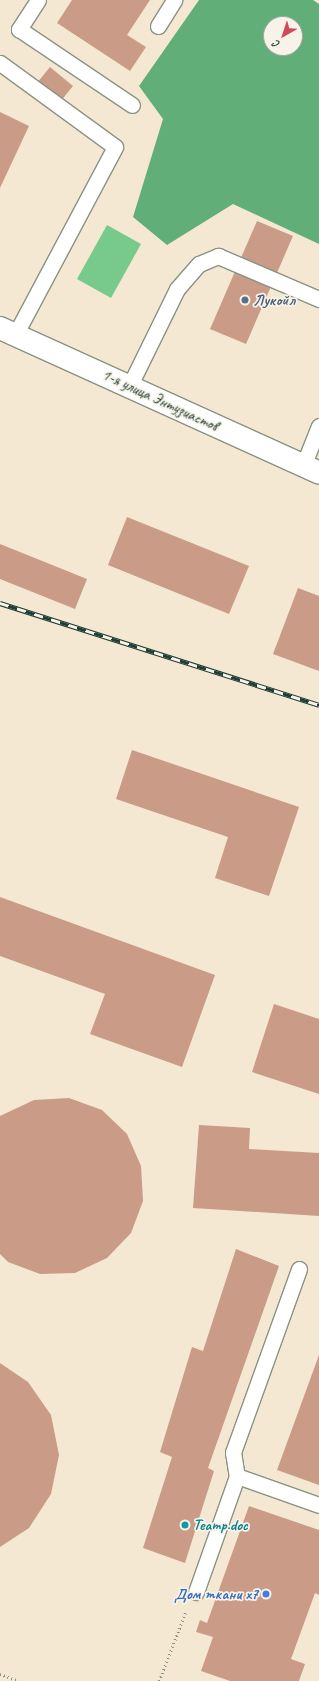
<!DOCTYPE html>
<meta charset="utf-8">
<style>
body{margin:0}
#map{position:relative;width:319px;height:1681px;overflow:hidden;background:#f4e8d2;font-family:Caveat,sans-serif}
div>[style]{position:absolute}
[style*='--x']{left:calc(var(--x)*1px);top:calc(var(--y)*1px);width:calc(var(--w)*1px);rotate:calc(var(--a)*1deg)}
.green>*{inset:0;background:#78ca8c}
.forest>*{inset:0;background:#62ae78}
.building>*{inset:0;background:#ca9c87}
.path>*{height:2.5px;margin-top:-1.25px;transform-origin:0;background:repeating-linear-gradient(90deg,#8a9283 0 1px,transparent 0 4px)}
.roads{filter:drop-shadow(1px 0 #8a9283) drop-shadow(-1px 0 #8a9283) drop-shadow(0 1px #8a9283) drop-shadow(0 -1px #8a9283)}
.lane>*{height:15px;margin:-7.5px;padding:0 7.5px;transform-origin:7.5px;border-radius:7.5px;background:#fff}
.street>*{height:22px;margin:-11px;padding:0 11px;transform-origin:11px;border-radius:11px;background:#fff}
.rail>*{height:4.5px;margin-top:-2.25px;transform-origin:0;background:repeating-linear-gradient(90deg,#f7f3e8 0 9px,#1f3d34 0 18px);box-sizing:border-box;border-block:1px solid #1f3d34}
.dots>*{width:11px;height:11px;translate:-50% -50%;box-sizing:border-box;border:2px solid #f7f3e8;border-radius:50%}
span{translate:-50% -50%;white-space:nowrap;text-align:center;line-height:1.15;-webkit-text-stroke:3.5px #f7f3e8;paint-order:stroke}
.service-label{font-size:16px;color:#4e5e75;font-weight:700}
.left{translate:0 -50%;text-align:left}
.street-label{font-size:16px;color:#1f3d34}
.culture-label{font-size:16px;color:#0d838f;font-weight:700}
.shop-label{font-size:16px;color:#366cbe;font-weight:700}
.right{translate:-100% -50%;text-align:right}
.north{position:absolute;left:263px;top:16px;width:40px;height:40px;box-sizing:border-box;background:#f7f3e8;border:1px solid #a1aaa0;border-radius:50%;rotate:219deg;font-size:11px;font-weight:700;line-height:16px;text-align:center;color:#1f3d34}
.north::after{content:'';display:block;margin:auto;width:14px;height:18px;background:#d1495b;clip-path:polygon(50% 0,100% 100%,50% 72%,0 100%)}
</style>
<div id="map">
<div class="green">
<div style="clip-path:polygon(107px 225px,141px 244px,111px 298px,77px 279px)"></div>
</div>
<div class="forest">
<div style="clip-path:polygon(evenodd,199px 0,313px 0,319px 4px,319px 244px,233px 204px,167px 245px,133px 217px,163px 119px,139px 86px,199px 0,271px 24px,295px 24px,295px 48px,271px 48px,271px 24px)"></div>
</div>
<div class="building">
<div style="clip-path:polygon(72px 0,150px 0,127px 35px,146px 47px,130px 71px,57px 23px)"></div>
<div style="clip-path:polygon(50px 67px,73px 86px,60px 102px,37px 83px)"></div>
<div style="clip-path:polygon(0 112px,29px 126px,0 188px)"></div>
<div style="clip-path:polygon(257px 221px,293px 236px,246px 344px,210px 329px)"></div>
<div style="clip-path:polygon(127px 517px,249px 566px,229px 614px,108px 565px)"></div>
<div style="clip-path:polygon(0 544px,87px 579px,75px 609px,0 579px)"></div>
<div style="clip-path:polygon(298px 588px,319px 596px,319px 671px,273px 654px)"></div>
<div style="clip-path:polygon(132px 750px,299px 807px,269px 896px,215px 878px,228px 837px,116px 799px)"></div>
<div style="clip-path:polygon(0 897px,215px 975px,182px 1067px,90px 1034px,105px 994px,0 956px)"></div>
<div style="clip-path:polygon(274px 1004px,319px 1019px,319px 1094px,252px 1072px)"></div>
<div style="clip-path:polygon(69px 1098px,102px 1110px,127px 1134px,141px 1166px,143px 1201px,131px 1233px,107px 1258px,75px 1273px,40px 1274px,8px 1262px,0 1254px,0 1116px,34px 1100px)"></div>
<div style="clip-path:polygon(199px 1125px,250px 1128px,249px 1149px,319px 1153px,319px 1216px,193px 1208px)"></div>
<div style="clip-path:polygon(236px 1249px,279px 1266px,208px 1468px,214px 1471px,185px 1563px,143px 1548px,172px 1457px,160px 1452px,192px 1347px,203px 1351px)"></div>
<div style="clip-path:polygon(319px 1355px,319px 1485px,277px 1470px)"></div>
<div style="clip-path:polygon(0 1363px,28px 1382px,51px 1415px,59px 1455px,51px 1494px,29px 1528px,0 1547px)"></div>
<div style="clip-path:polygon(249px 1506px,319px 1530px,319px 1595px,315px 1593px,291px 1659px,305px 1664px,299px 1681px,230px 1681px,201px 1671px,213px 1637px,196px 1632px,200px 1620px,207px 1623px)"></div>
</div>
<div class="path">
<div style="--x:0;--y:1674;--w:20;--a:20"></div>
<div style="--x:159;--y:1681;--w:75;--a:-68.9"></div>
</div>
<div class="roads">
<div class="lane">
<div style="--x:38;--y:0;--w:35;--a:123"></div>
<div style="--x:19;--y:29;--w:136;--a:33.9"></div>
<div style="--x:158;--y:26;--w:31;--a:-58"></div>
<div style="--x:0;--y:63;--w:142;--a:36.1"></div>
<div style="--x:115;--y:147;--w:213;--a:118"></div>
<div style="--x:129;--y:387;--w:109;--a:-63.9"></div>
<div style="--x:177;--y:289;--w:33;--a:-49"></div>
<div style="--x:199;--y:264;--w:21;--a:-23"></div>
<div style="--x:218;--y:256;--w:110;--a:23.1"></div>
<div style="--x:303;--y:466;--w:43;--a:-68.2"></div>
<div style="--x:299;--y:1269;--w:195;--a:109.8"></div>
<div style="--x:233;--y:1452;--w:24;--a:81"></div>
<div style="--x:237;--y:1476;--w:87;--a:19.5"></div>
<div style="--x:196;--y:1592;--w:123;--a:-70.5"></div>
</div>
<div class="street">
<div style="--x:0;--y:328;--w:350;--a:24.4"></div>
</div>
</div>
<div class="rail">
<div style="--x:0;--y:603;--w:335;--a:17.7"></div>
</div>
<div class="dots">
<div style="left:245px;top:300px;background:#5c6f8a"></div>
<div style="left:185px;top:1525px;background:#0f9aa8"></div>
<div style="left:266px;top:1594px;background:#3f7fe0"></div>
</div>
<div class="service-label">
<span class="left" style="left:253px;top:300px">Лукойл</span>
</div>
<div class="street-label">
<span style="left:160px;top:400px;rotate:25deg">1-я улица Энтузиастов</span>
</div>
<div class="culture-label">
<span class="left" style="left:193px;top:1525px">Театр.doc</span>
</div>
<div class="shop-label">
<span class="right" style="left:258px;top:1594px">Дом ткани x7</span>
</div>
<div class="north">С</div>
</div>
